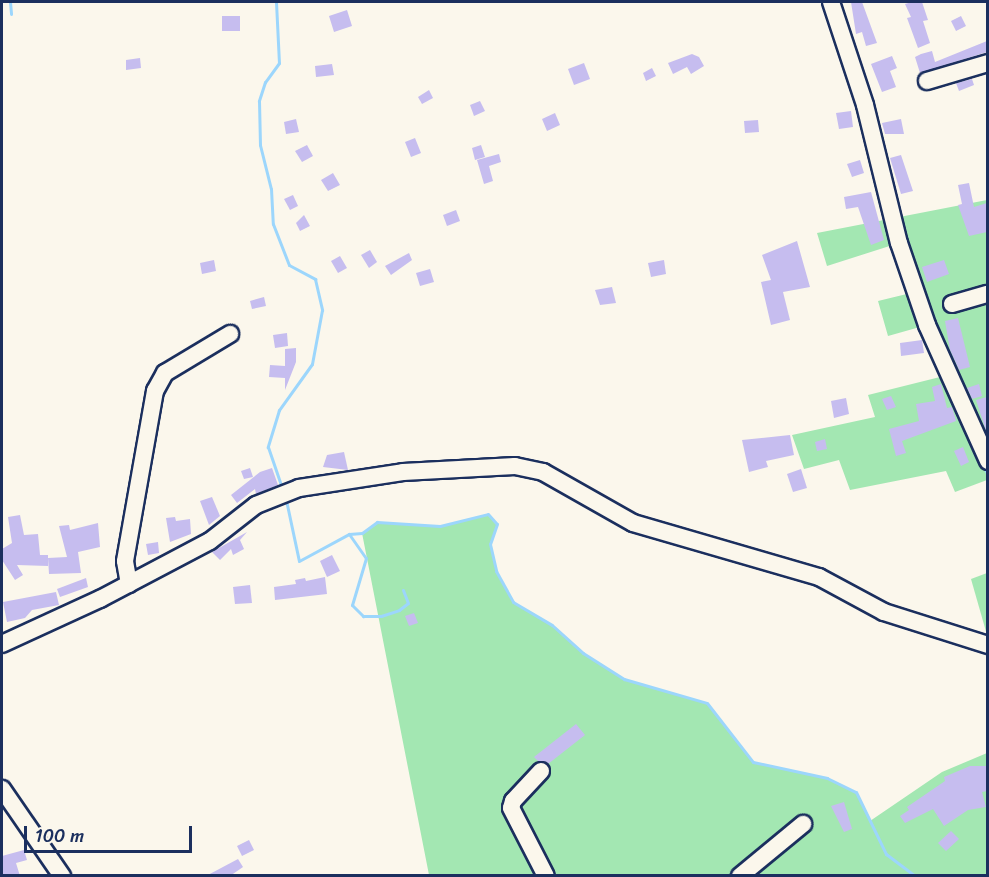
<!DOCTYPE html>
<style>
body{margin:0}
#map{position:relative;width:989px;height:877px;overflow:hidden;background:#fbf7ec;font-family:Sriracha,sans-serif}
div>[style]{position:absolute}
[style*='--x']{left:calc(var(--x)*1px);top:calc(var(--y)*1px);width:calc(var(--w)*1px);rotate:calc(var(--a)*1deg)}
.green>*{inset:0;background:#a3e7b2}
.stream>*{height:3px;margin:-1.5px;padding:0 1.5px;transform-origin:1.5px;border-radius:1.5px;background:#9cd6fc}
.building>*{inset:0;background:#c6bdef}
.roads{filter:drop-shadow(2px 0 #1b2f5e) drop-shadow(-2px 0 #1b2f5e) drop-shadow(0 2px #1b2f5e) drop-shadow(0 -2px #1b2f5e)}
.minor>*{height:16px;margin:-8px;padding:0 8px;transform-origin:8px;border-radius:8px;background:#fbf7ec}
span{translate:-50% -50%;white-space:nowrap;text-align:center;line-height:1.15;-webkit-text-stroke:4.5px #fbf7ec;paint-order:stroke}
.frame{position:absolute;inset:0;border:3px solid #1b2f5e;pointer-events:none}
.scale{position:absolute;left:24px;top:826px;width:168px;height:27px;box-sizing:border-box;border:3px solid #1b2f5e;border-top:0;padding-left:8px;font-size:18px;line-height:21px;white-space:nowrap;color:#1b2f5e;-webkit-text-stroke:4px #fbf7ec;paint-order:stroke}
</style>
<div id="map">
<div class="green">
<div style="clip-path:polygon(987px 200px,987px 480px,955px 492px,946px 471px,850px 490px,839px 460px,804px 469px,792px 435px,875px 417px,868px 395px,948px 375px,927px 325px,888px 336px,878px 301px,915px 292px,899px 243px,827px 266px,817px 233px)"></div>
<div style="clip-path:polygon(488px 514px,497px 524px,490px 544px,496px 571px,513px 602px,552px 625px,583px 653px,624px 679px,707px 703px,753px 762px,827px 778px,856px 792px,870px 821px,942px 772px,987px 753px,987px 875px,429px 875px,362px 533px,377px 522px,440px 526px)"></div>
<div style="clip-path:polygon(987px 573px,988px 573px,987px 635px,971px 579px)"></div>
</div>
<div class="stream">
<div style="--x:10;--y:2;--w:12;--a:85"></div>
<div style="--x:276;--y:2;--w:61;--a:87.2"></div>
<div style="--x:279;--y:63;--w:24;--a:126"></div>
<div style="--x:265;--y:82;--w:20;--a:108"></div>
<div style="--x:259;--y:101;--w:44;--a:88.7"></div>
<div style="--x:260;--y:145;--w:45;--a:76"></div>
<div style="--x:271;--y:189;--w:35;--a:87"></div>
<div style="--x:273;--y:224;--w:44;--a:68.7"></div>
<div style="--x:289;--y:265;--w:30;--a:28"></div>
<div style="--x:315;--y:279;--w:32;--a:77"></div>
<div style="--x:322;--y:310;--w:55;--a:100.5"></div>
<div style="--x:312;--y:364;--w:57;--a:125.7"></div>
<div style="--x:279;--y:410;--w:39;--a:107"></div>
<div style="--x:268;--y:447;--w:43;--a:71.1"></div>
<div style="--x:983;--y:465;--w:11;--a:63"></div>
<div style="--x:286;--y:500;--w:62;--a:78"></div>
<div style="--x:299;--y:561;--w:57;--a:-28.4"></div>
<div style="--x:349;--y:534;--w:29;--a:55"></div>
<div style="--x:366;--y:558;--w:49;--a:106.6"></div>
<div style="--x:352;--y:605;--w:16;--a:45"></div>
<div style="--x:363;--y:616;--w:18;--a:0"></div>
<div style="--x:381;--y:616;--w:19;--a:-18"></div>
<div style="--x:399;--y:610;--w:11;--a:-38"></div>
<div style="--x:408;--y:603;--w:14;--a:-111"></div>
<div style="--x:349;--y:534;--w:13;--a:-4"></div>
<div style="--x:362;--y:533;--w:19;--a:-36"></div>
<div style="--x:377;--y:522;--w:63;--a:3.6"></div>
<div style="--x:440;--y:526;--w:49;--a:-14"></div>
<div style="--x:488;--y:514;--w:13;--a:48"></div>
<div style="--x:497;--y:524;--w:21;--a:109"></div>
<div style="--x:490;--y:544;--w:28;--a:77"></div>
<div style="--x:496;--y:571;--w:35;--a:61"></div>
<div style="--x:513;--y:602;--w:45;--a:30.5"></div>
<div style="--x:552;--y:625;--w:42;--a:42.1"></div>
<div style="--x:583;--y:653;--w:49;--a:32.4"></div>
<div style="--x:624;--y:679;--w:86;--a:16.1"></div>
<div style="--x:707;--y:703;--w:75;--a:52.1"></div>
<div style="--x:753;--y:762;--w:76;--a:12.2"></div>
<div style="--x:827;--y:778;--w:32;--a:26"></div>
<div style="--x:856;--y:792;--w:69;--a:64.2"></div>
<div style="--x:886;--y:854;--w:36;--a:37"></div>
</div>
<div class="building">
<div style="clip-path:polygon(851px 2px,862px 2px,877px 43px,866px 46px,862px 32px,856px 34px)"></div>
<div style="clip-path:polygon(912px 2px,922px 2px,928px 20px,923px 21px,930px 43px,918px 48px,907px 18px,911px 17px,905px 4px)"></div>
<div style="clip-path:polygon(347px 10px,352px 26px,334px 32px,329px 16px)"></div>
<div style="clip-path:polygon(222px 16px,240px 16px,240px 31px,222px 31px)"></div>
<div style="clip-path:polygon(961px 16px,966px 26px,956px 31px,951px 21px)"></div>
<div style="clip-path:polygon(987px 41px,987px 52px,920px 73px,915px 57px,921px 54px,932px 51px,935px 62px)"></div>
<div style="clip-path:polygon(692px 54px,699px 57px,704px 66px,691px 74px,687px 67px,673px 74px,668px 63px)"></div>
<div style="clip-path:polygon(892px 56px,897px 68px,890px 71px,896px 87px,882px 92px,871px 64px)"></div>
<div style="clip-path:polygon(140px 58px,141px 68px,126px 70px,126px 60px)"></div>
<div style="clip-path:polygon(584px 63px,590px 79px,574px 85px,568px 69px)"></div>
<div style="clip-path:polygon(332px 64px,334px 75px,316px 77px,315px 66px)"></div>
<div style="clip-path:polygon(652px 68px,656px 76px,646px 81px,643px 73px)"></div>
<div style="clip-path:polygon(972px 79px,974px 85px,959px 91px,956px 83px)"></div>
<div style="clip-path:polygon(429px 90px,433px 98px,422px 104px,418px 97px)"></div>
<div style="clip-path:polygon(480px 101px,485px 111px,474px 116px,470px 105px)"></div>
<div style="clip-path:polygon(851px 111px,853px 127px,839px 129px,836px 113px)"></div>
<div style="clip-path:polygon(555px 113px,560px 125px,547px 131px,542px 119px)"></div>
<div style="clip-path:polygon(296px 119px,299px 132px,286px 134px,284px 122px)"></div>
<div style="clip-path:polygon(901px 119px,904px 134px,885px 134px,882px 123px)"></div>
<div style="clip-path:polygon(758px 120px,759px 132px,745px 133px,744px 121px)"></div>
<div style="clip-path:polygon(415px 138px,421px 153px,411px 157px,405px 142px)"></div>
<div style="clip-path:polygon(307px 145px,313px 156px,302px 162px,295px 151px)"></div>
<div style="clip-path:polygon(481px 145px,485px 157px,475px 160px,472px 148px)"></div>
<div style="clip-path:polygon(499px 154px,501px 162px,489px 166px,493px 181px,484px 184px,477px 160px)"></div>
<div style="clip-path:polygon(901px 155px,913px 191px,901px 194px,890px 158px)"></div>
<div style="clip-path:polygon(860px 160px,864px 173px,852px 177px,847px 164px)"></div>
<div style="clip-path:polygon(333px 173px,340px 185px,328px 191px,321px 180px)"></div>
<div style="clip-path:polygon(969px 183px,974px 207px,987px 203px,987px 232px,969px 236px,958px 205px,962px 204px,958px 185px)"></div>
<div style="clip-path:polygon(871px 192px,884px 240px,871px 245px,858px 207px,846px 209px,844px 197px)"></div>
<div style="clip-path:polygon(293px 195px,298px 206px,290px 210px,284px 199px)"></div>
<div style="clip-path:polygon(456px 210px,460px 221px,447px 226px,443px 215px)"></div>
<div style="clip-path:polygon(304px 215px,310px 226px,300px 231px,296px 223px)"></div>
<div style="clip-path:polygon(797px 241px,810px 287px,783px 292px,790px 320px,771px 325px,761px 282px,771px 280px,762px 255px)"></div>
<div style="clip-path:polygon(370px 250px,377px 262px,369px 268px,361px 255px)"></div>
<div style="clip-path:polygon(409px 253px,412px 260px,391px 275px,385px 266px)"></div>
<div style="clip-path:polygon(340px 256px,347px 268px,338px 273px,331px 261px)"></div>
<div style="clip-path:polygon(214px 260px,216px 271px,202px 274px,200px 263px)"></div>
<div style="clip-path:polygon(664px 260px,666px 274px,651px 277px,648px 263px)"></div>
<div style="clip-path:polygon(944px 260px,949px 274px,927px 282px,922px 267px)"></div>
<div style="clip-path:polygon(430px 269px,434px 282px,420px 286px,416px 273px)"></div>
<div style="clip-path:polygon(612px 287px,616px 303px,600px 305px,595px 290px)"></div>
<div style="clip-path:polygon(264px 297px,266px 306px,252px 309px,250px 301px)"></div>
<div style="clip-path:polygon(958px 318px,970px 367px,959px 370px,950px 350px,945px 321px)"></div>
<div style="clip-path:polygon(287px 333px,288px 346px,275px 348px,273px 335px)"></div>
<div style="clip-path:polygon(922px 340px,924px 353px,901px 356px,900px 343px)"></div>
<div style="clip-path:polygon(296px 348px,296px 362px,285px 390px,285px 378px,269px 377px,270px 365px,285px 366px,285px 349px)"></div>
<div style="clip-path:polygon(941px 384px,947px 408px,952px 407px,956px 421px,902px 441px,906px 453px,896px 456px,889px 429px,919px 421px,916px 404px,935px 401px,932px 387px)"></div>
<div style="clip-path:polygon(979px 384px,982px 396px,972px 399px,967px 388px)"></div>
<div style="clip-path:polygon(891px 396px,896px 407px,887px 410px,882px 399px)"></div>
<div style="clip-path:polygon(987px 397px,987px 430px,986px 431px,976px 400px)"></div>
<div style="clip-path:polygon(846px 398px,849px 414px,834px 418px,831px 401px)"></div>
<div style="clip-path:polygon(790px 435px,794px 455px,766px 461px,768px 467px,749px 472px,742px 440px)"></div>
<div style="clip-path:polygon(825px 439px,827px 449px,817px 451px,815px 442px)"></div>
<div style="clip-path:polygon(963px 447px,969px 462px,961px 466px,954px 451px)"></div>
<div style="clip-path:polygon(344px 452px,348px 470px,323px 467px,327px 455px)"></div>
<div style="clip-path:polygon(250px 468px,253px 477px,244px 479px,241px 471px)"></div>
<div style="clip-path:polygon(272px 468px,278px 485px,256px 494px,255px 489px,237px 503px,231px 495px,260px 472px)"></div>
<div style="clip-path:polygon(801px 469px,807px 488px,793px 492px,787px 474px)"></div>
<div style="clip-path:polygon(212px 497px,220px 516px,209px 525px,200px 501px)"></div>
<div style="clip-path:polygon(20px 515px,24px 535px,38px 534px,40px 555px,48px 555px,48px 566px,17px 565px,23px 575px,15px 580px,2px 560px,2px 549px,12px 543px,8px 517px)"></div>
<div style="clip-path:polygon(175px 517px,176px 521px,190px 519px,191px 534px,170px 542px,166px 518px)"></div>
<div style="clip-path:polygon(98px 523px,100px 547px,78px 552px,81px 573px,49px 574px,48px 558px,67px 557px,59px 526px,69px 525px,70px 530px)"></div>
<div style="clip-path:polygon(247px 532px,240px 540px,244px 549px,233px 555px,231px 549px,220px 560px,212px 552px)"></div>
<div style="clip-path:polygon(158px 542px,159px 553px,148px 555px,146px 544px)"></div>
<div style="clip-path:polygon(332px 555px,340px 571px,327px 577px,320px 561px)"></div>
<div style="clip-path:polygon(325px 577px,327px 594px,275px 600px,274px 587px,296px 584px,295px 580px,305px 578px,306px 581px)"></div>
<div style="clip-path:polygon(86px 578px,88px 587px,60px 597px,57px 589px)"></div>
<div style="clip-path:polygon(250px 585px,252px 603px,235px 604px,233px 587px)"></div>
<div style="clip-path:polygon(56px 592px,59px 605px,32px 610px,25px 618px,7px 622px,3px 602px)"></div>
<div style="clip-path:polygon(414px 613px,418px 623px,409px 626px,405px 616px)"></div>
<div style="clip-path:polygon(576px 724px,585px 735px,548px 764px,538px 761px,534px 757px)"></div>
<div style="clip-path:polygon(970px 766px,986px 766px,987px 791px,982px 792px,986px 807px,968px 810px,944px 826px,933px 809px,905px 823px,900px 816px,909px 810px,907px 807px,945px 781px,944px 777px)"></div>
<div style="clip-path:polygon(844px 802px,852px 829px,844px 832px,831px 806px)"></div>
<div style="clip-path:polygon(951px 831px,959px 839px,946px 851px,938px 843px)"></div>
<div style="clip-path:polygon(249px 840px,254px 850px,242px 856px,237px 846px)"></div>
<div style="clip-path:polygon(24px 850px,27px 860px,16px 863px,20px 876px,2px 876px,2px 856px)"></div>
<div style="clip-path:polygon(238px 859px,243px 867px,230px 876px,206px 876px)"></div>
</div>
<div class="roads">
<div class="minor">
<div style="--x:831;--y:2;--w:108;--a:71.7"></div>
<div style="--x:865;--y:105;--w:142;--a:76.2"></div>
<div style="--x:899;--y:243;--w:87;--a:71.1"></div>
<div style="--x:927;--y:325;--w:149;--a:65.8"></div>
<div style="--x:927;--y:81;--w:64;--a:-16.4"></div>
<div style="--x:952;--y:304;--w:37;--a:-16"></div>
<div style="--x:129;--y:584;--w:23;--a:-100"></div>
<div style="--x:125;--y:561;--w:173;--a:-80"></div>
<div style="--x:155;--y:391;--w:21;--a:-61"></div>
<div style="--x:165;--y:373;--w:76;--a:-31"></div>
<div style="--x:2;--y:644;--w:108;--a:-24.7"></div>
<div style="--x:100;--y:599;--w:124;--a:-27.8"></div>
<div style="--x:210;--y:541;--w:58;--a:-38"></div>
<div style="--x:256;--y:505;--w:46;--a:-21.6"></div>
<div style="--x:299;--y:488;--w:105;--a:-8.7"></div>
<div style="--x:403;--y:472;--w:112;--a:-3.1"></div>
<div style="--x:515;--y:466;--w:29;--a:12"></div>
<div style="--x:543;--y:472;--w:103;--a:29.5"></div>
<div style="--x:633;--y:523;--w:194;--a:16.2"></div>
<div style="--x:819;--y:577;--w:74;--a:28.3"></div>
<div style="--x:884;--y:612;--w:109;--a:17.6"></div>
<div style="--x:541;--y:771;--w:41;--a:133"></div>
<div style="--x:513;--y:801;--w:7;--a:106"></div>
<div style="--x:511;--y:808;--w:76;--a:62.8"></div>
<div style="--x:2;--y:789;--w:106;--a:55.4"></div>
<div style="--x:740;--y:876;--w:82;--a:-39.5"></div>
</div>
</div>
<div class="frame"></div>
<div class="scale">100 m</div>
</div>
